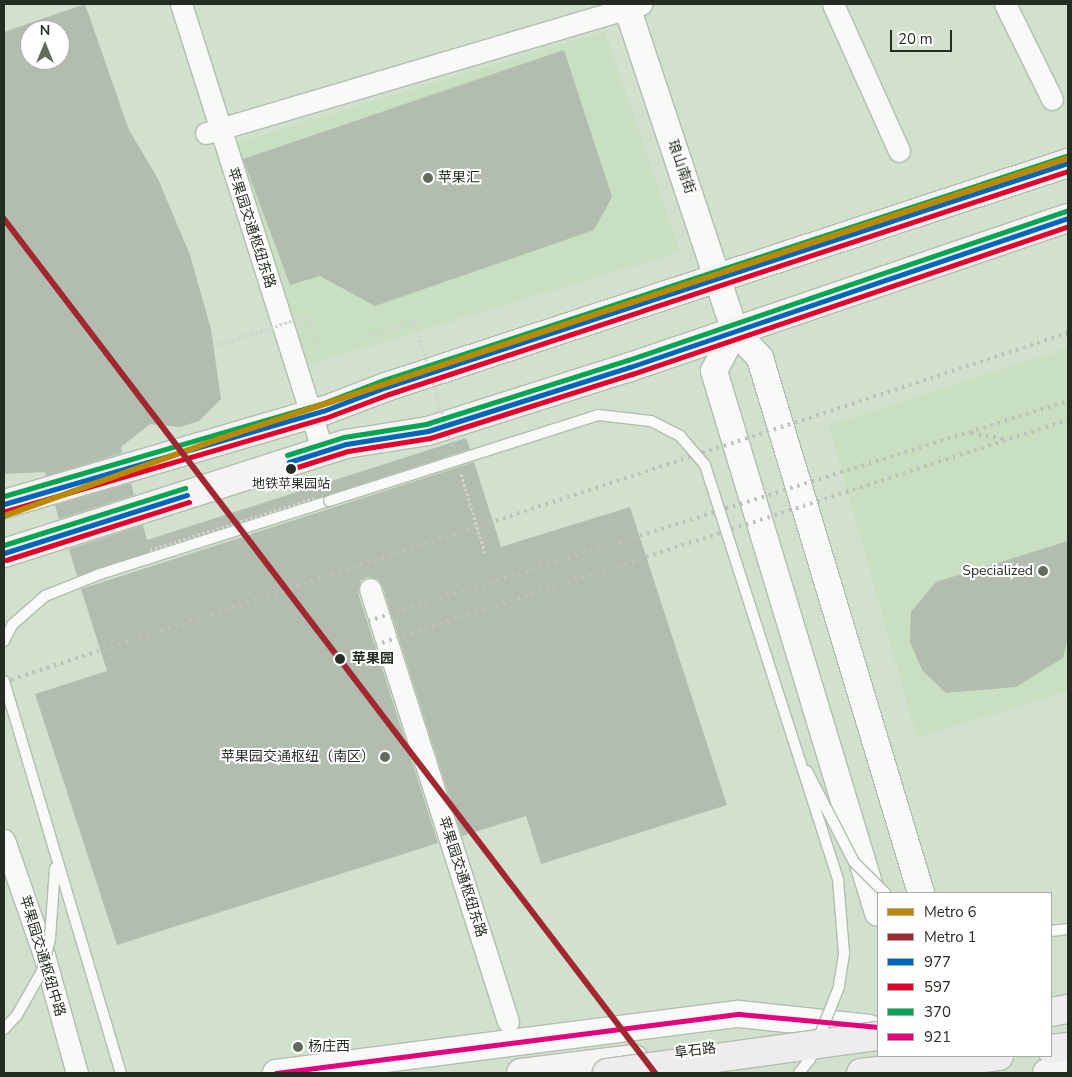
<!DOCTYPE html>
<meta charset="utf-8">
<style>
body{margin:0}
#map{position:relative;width:1072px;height:1077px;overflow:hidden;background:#d2e0ce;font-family:"Nunito Sans","Noto Sans SC",sans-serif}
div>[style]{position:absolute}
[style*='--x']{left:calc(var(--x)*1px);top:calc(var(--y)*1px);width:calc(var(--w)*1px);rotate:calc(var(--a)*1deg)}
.built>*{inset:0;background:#c9dfc2}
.building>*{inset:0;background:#b2bcaf}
.roads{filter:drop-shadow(1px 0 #b2bdaf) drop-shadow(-1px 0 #b2bdaf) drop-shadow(0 1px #b2bdaf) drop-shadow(0 -1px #b2bdaf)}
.service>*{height:10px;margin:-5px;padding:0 5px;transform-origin:5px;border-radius:5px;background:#f8faf8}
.minor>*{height:21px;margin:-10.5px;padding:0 10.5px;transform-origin:10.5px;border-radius:10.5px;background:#f8faf8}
.tertiary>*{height:26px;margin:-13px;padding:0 13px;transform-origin:13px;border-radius:13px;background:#f8faf8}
.secondary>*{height:28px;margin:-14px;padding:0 14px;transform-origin:14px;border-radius:14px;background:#f5f4f3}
.trunk>*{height:28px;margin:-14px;padding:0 14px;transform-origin:14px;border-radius:14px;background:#efecee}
.rail>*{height:4px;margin-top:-2px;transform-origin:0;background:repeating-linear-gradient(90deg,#bdc1bc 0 2.5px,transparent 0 7.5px)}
.path-bridge>*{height:3px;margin-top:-1.5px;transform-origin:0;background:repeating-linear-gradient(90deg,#cfd2cd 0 2.5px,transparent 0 5px)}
.bridges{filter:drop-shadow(1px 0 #b2bdaf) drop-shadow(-1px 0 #b2bdaf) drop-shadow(0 1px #b2bdaf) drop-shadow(0 -1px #b2bdaf)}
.service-bridge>*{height:10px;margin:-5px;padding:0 5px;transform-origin:5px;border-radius:5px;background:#f8faf8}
.trunk-bridge>*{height:28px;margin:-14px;padding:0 14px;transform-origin:14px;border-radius:14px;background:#efecee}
.bus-1>*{height:5px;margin:-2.5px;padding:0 2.5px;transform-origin:2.5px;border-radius:2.5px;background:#0065bd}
.bus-2>*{height:5px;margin:-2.5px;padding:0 2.5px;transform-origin:2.5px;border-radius:2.5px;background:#e4002b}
.bus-3>*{height:5px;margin:-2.5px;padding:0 2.5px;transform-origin:2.5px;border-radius:2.5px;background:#00a651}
.bus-4>*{height:5px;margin:-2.5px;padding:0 2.5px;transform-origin:2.5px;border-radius:2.5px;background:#e5007d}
.metro-1>*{height:6px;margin:-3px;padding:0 3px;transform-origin:3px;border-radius:3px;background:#bb8900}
.metro-2>*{height:6px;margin:-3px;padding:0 3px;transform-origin:3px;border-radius:3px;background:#a12830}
.dots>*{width:14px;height:14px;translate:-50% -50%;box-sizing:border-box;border:2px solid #fff;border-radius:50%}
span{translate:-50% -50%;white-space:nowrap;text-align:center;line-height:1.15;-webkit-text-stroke:4px #fff;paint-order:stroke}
.bus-label{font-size:13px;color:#242d21}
.street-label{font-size:14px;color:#242d21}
.poi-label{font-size:14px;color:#242d21}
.left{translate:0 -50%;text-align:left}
.right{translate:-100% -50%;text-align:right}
.stop-label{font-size:14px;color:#242d21;font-weight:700}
.frame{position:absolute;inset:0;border:5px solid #242d21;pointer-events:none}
.legend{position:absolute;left:877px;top:892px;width:175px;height:165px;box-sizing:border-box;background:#fff;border:1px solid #a7aba6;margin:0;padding:6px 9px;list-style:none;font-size:15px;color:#242d21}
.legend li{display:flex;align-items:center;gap:10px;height:25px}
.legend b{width:25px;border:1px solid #a7aba6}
.north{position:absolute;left:20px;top:20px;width:50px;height:50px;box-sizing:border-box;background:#fff;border:1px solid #a7aba6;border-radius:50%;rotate:0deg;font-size:14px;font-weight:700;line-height:20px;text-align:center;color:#242d21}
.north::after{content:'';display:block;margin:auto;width:18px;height:22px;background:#616c5e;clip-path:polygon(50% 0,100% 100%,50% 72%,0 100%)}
.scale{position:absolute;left:890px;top:30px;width:62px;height:22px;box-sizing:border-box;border:2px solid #242d21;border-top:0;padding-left:6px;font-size:15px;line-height:18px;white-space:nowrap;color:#242d21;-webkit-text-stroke:4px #fff;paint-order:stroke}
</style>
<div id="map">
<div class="built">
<div style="clip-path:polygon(605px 31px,680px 252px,304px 366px,231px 144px)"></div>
<div style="clip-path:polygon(1068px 348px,1068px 691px,917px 738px,829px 425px)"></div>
</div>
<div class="building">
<div style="clip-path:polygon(evenodd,85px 4px,129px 130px,158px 179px,190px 255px,211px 329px,221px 399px,199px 421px,180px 427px,150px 424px,121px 447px,122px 453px,46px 476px,45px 472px,4px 474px,4px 32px,85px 4px,30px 30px,60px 30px,60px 60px,30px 60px,30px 30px)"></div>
<div style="clip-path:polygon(564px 50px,612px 197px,594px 230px,375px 306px,320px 276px,290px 285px,243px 159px)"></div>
<div style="clip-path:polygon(466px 438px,470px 449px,77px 576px,69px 549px,143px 525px,147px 540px)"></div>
<div style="clip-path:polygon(474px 462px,501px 547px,630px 507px,727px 805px,541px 864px,526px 816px,462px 836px,382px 585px,378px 579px,367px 577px,360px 581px,358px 593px,438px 843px,117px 945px,35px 694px,107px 671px,81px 589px)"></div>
<div style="clip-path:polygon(131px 483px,134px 495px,59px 519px,55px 505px)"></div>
<div style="clip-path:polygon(1068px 541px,1068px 636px,1063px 658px,1016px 687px,946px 693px,922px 670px,910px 642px,911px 612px,936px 582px)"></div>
</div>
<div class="roads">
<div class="service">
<div style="--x:4;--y:641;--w:18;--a:-63"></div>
<div style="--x:12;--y:625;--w:44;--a:-41.3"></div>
<div style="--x:45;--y:596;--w:59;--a:-21.8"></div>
<div style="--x:100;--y:574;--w:240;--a:-17.7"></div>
<div style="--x:1051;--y:931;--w:17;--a:-7"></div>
</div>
<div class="minor">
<div style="--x:181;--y:4;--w:469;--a:72.4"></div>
<div style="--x:833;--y:4;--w:161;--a:65.8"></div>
<div style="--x:1005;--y:4;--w:106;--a:63.7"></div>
<div style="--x:206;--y:133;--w:454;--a:-16.5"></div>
<div style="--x:370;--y:589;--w:454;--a:72.3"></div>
<div style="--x:4;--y:840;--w:122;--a:70.8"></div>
<div style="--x:44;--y:955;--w:123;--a:74.4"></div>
</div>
<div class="tertiary">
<div style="--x:626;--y:4;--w:345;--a:71.6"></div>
<div style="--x:735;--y:331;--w:37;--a:47"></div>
<div style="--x:760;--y:358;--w:559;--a:73.25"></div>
<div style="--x:735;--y:331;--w:45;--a:117.7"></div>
<div style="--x:714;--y:371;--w:566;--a:73.17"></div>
<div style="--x:276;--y:1073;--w:467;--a:-7.3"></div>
<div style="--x:739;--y:1014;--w:131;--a:6.1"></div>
</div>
<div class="secondary">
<div style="--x:4;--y:504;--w:332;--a:-16.3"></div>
<div style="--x:323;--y:411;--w:67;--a:-20.9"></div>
<div style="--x:386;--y:387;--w:718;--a:-18.18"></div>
<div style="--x:4;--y:553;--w:359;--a:-17.7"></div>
<div style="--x:346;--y:444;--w:83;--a:-9"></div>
<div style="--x:428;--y:431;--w:212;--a:-17.6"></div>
<div style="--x:630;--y:367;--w:463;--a:-18.8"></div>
<div style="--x:521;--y:1073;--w:114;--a:-7.1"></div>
<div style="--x:1047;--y:1073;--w:21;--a:-5"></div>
</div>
<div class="trunk">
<div style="--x:1051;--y:1012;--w:17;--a:-10"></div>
<div style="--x:1051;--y:1049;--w:17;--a:-7"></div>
<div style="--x:861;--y:1073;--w:139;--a:-7"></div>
</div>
</div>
<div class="rail">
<div style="--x:971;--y:433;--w:36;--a:10"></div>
<div style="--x:368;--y:621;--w:734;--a:-17.45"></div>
<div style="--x:375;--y:645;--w:729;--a:-17.99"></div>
<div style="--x:4;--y:682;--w:1120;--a:-18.16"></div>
</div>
<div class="path-bridge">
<div style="--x:368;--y:335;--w:48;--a:-18.1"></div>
<div style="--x:414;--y:320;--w:131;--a:73.1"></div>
<div style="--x:213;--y:346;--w:99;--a:-17.7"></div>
<div style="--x:307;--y:316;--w:37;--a:71"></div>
<div style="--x:461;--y:474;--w:83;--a:73.1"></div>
<div style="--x:150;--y:550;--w:172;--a:-17.6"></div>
</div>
<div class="bridges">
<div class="service-bridge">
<div style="--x:329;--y:501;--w:282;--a:-17.7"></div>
<div style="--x:598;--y:415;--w:53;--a:6.5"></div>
<div style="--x:651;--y:421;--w:33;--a:27"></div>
<div style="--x:680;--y:436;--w:38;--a:49"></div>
<div style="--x:705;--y:465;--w:435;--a:72.2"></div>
<div style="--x:838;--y:879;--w:75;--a:85.4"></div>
<div style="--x:844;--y:954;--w:33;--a:99"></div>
<div style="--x:839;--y:987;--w:78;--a:111.9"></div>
<div style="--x:810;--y:1059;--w:18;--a:128"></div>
<div style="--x:4;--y:681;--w:409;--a:73.4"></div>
<div style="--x:807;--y:771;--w:102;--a:62.7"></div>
<div style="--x:854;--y:862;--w:44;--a:45"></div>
<div style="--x:4;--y:1029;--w:19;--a:-47"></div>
<div style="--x:17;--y:1015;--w:51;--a:-60.4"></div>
<div style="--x:42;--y:971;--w:34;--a:-76"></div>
<div style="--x:50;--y:938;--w:70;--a:-85.9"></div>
</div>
<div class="trunk-bridge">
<div style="--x:607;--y:1073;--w:274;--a:-7.8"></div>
</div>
</div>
<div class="bus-1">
<div style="--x:289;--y:462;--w:60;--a:-17.5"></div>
<div style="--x:346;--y:444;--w:83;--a:-9"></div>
<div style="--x:428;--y:431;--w:212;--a:-17.6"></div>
<div style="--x:630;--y:367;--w:463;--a:-18.8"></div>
<div style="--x:4;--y:504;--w:332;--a:-16.3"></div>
<div style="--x:323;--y:411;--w:67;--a:-20.9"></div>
<div style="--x:386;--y:387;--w:718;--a:-18.18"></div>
<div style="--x:4;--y:553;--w:192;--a:-17.6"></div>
</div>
<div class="bus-2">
<div style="--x:291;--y:469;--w:60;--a:-17.5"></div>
<div style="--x:348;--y:451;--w:83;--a:-9"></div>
<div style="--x:430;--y:438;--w:212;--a:-17.6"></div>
<div style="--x:632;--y:374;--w:460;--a:-18.7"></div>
<div style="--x:6;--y:511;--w:332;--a:-16.3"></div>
<div style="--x:325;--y:418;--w:68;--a:-20.6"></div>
<div style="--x:389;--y:394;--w:715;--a:-18.18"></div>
<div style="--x:6;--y:560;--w:192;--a:-17.6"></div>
</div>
<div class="bus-3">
<div style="--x:287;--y:455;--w:60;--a:-17.5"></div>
<div style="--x:344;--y:437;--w:83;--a:-9"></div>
<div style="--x:426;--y:424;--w:212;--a:-17.6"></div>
<div style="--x:628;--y:360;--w:463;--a:-18.8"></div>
<div style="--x:4;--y:496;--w:330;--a:-16.2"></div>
<div style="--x:321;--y:404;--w:67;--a:-20.9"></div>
<div style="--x:384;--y:380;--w:718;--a:-18.18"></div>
<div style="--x:4;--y:545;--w:190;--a:-17.5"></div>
</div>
<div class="bus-4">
<div style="--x:276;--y:1073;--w:467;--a:-7.3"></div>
<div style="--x:739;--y:1014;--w:140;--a:5.3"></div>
</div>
<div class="metro-1">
<div style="--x:4;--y:516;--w:232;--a:-19.7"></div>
<div style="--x:222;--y:438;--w:891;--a:-18.31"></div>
</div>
<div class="metro-2">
<div style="--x:4;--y:219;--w:1074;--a:52.68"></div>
</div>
<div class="dots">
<div style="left:428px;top:178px;background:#616c5e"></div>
<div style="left:291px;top:469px;background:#242d21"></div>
<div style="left:1043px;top:571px;background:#616c5e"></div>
<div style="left:340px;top:659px;background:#242d21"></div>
<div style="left:385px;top:757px;background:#616c5e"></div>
<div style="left:298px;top:1047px;background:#616c5e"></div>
</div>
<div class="bus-label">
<span style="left:291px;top:484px">地铁苹果园站</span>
</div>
<div class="street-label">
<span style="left:681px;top:167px;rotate:71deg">琅山南街</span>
<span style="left:251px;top:228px;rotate:72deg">苹果园交通枢纽东路</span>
<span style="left:462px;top:877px;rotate:72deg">苹果园交通枢纽东路</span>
<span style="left:42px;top:956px;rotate:73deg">苹果园交通枢纽中路</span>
<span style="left:695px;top:1051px;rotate:-7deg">阜石路</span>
</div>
<div class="poi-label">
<span class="left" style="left:438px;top:178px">苹果汇</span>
<span class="right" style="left:1033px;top:571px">Specialized</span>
<span class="right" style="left:375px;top:757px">苹果园交通枢纽（南区）</span>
<span class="left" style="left:308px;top:1047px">杨庄西</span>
</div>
<div class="stop-label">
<span class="left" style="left:352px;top:659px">苹果园</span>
</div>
<div class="frame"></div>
<ul class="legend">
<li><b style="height:6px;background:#bb8900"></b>Metro 6</li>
<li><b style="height:6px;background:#a12830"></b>Metro 1</li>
<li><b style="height:6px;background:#0065bd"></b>977</li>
<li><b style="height:6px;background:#e4002b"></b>597</li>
<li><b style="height:6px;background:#00a651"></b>370</li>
<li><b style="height:6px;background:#e5007d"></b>921</li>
</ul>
<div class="north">N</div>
<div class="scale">20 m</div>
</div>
